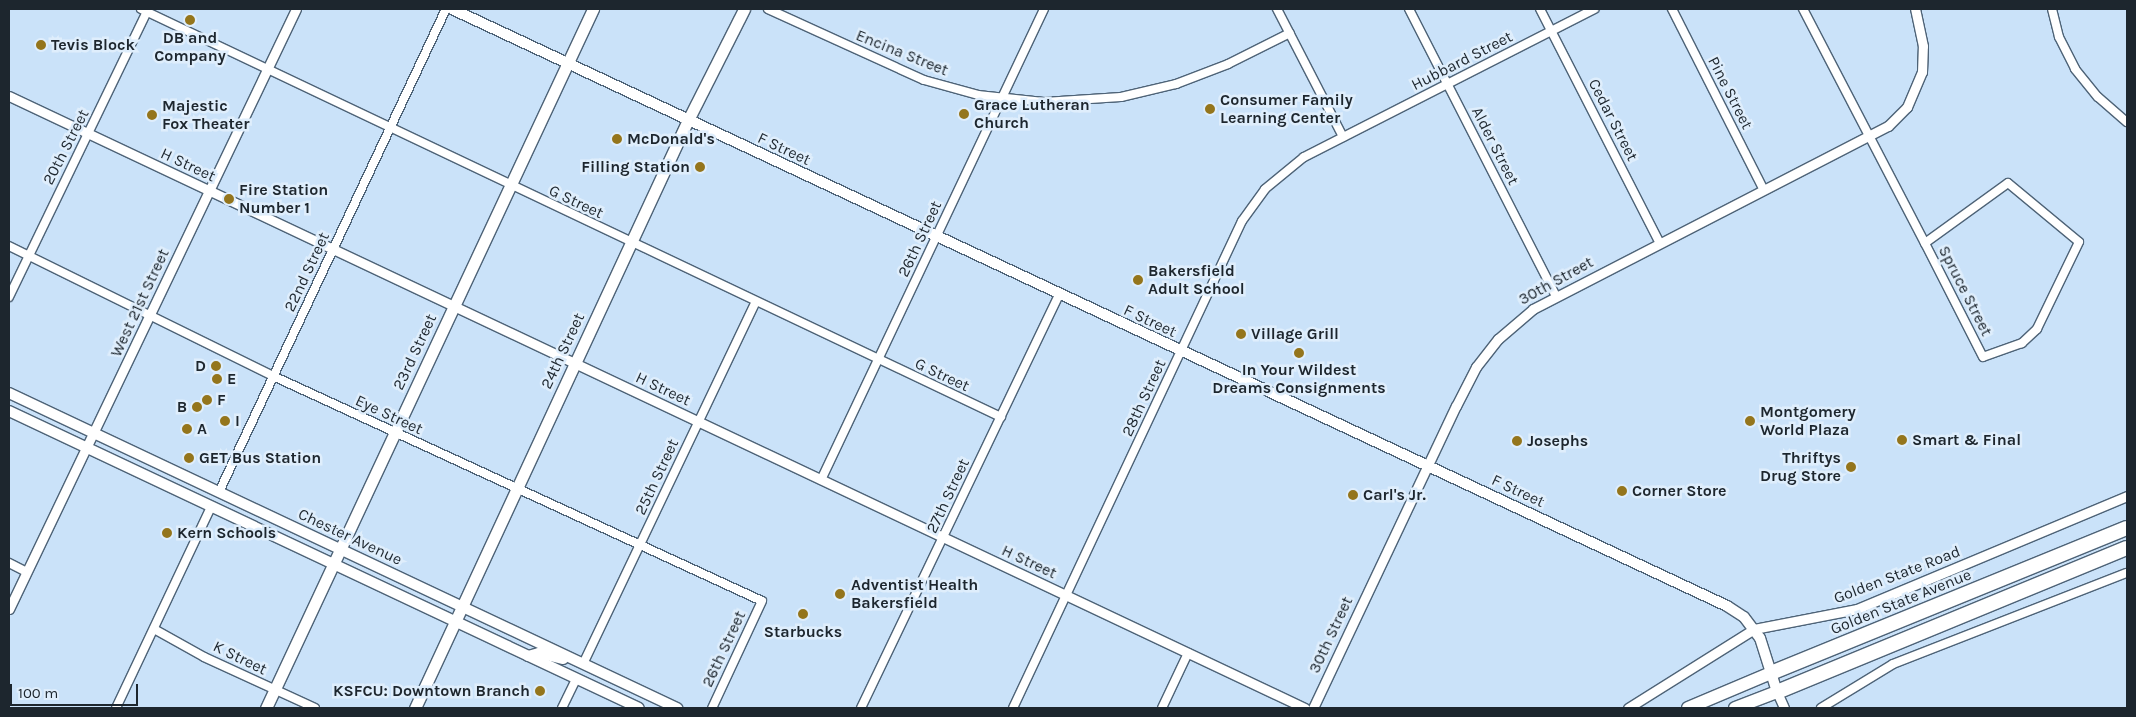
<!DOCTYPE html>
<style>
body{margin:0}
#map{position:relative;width:2136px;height:717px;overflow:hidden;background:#cae2f9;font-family:Karla,sans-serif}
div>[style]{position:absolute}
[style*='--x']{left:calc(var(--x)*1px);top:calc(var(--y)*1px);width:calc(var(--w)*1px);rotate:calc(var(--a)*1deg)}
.roads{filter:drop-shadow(1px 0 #4e6377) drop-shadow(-1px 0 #4e6377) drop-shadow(0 1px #4e6377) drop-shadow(0 -1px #4e6377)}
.minor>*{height:8px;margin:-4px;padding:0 4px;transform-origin:4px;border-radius:4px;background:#fff}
.tertiary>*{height:9px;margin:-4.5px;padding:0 4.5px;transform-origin:4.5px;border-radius:4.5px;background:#fff}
.secondary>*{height:10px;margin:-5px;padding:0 5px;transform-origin:5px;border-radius:5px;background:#fff}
.primary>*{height:11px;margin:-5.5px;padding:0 5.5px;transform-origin:5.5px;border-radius:5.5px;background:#fff}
.trunk>*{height:12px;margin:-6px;padding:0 6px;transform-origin:6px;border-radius:6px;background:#fff}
.motorway>*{height:14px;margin:-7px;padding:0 7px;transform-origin:7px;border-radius:7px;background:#fff}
.dots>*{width:14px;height:14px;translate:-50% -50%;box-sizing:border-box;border:2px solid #dfeefc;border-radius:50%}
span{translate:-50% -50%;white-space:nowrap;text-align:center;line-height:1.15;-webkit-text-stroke:5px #dfeefc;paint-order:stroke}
.poi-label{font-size:16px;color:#1d262e;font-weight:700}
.left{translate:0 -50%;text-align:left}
.right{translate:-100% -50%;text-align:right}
.street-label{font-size:16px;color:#1d262e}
.frame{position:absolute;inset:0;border:10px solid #1d262e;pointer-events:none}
.scale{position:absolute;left:10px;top:684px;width:128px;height:22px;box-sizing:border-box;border:2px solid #1d262e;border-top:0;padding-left:6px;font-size:15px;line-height:18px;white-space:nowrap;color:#1d262e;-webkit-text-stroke:4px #dfeefc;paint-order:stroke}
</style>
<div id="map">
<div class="roads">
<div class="minor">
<div style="--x:141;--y:9;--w:952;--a:25.38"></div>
<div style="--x:768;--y:9;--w:171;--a:24.5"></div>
<div style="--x:924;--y:80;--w:56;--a:15.5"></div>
<div style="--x:978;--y:95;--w:66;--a:6.1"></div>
<div style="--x:1044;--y:102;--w:77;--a:-3.7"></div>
<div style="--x:1121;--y:97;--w:57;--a:-13.3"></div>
<div style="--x:1176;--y:84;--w:56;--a:-21"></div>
<div style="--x:1228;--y:64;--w:69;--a:-26.6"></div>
<div style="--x:1277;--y:9;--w:144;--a:62.7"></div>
<div style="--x:1409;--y:9;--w:322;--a:62.9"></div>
<div style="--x:1540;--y:9;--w:263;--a:62.9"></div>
<div style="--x:1672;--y:9;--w:203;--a:63.1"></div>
<div style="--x:1803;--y:9;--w:264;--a:62.5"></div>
<div style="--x:2052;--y:9;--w:29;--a:76"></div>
<div style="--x:2059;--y:37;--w:36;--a:63"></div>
<div style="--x:2075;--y:69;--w:36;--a:51"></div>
<div style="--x:2098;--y:97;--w:38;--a:41"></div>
<div style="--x:2008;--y:183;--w:92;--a:39.7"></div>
<div style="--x:2079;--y:242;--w:97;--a:115.8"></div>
<div style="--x:2037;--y:329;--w:21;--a:137"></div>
<div style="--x:2022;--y:343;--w:41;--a:160.3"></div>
<div style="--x:1983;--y:357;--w:128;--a:-117"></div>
<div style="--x:1925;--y:243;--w:102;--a:-35.9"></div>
<div style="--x:9;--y:246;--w:294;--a:26.2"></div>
<div style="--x:273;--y:376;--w:538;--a:24.71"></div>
<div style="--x:762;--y:601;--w:118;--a:115"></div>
<div style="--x:9;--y:297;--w:320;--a:-64.2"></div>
<div style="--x:821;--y:480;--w:521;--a:-64.66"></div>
<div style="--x:219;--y:492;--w:534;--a:-64.83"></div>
<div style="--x:9;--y:563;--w:20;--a:27"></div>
<div style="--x:154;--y:629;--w:57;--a:29.2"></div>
<div style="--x:204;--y:657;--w:122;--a:24.7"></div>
<div style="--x:583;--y:664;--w:401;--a:-64.5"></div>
<div style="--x:116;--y:708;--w:222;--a:-64.7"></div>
<div style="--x:562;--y:708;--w:32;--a:-64"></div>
<div style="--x:861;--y:708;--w:458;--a:-64.4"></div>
<div style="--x:1013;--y:708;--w:538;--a:-64.82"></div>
<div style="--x:1242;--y:221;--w:39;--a:-54"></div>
<div style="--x:1265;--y:189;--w:50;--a:-39.4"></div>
<div style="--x:1304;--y:157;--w:326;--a:-27"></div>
<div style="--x:1162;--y:708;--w:61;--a:-64.7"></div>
<div style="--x:1821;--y:708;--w:84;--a:-31.4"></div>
<div style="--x:1893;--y:664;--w:251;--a:-21.3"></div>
</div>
<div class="tertiary">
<div style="--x:9;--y:96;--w:1433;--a:25.28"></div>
<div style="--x:9;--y:609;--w:665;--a:-64.44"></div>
<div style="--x:1777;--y:692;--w:17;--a:66"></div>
<div style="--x:1313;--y:708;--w:334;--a:-64.7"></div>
<div style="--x:1456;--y:406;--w:44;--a:-62.9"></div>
<div style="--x:1476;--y:367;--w:36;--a:-52"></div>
<div style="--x:1498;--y:339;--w:46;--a:-40.6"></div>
<div style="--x:1533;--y:309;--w:399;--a:-27.3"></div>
<div style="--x:1888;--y:126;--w:27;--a:-45"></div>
<div style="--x:1907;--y:107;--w:38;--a:-67"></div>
<div style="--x:1922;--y:72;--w:26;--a:-88"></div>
<div style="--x:1923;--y:46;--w:38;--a:-102"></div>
<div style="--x:1628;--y:708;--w:149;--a:-32.1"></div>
<div style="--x:1754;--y:629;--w:105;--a:-11"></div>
<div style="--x:1857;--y:609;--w:293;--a:-22.7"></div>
</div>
<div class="secondary">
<div style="--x:452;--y:9;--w:1408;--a:25.09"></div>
<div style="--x:1727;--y:606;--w:20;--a:33"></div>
<div style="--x:1744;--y:617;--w:26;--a:53"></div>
<div style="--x:1760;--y:638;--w:57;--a:72.5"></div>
<div style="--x:9;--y:393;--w:739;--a:25.25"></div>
<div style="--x:9;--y:411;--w:696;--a:25.24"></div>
<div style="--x:528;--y:656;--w:11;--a:-15"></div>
<div style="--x:539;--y:653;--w:25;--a:14"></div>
</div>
<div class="primary">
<div style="--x:266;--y:708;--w:772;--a:-64.93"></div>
<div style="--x:415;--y:708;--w:648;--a:-65.1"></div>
<div style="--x:688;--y:120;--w:124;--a:-63.2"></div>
</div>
<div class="trunk">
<div style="--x:1688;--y:708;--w:90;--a:-22.9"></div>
<div style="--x:1735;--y:708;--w:45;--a:-20.9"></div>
</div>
<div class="motorway">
<div style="--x:1771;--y:673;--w:384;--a:-22.2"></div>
<div style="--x:1777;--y:692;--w:378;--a:-22.4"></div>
</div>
</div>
<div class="dots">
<div style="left:190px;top:20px;background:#94751c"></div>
<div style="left:41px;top:45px;background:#94751c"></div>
<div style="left:1210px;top:109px;background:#94751c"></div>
<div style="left:964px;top:114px;background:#94751c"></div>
<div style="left:152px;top:115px;background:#94751c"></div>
<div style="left:617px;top:139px;background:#94751c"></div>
<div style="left:700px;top:167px;background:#94751c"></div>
<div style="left:229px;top:199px;background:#94751c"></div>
<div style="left:1138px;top:280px;background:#94751c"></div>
<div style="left:1241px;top:334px;background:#94751c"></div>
<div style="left:1299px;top:353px;background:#94751c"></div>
<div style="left:216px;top:366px;background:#94751c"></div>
<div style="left:217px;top:379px;background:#94751c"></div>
<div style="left:207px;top:400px;background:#94751c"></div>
<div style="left:197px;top:407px;background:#94751c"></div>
<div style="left:225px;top:421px;background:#94751c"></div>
<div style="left:1750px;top:421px;background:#94751c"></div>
<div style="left:187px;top:429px;background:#94751c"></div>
<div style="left:1902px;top:440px;background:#94751c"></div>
<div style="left:1517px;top:441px;background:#94751c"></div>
<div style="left:189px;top:458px;background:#94751c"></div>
<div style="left:1851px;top:467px;background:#94751c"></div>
<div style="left:1622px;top:491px;background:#94751c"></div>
<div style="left:1353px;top:495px;background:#94751c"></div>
<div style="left:167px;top:533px;background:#94751c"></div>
<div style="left:840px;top:594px;background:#94751c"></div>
<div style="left:803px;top:614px;background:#94751c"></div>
<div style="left:540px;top:691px;background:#94751c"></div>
</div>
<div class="poi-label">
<span style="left:190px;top:47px">DB and<br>Company</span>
<span class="left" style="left:51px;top:45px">Tevis Block</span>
<span class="left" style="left:1220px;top:109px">Consumer Family<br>Learning Center</span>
<span class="left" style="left:974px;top:114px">Grace Lutheran<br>Church</span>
<span class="left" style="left:162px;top:115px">Majestic<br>Fox Theater</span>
<span class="left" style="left:627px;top:139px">McDonald's</span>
<span class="right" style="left:690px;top:167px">Filling Station</span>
<span class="left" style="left:239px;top:199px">Fire Station<br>Number 1</span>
<span class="left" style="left:1148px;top:280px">Bakersfield<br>Adult School</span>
<span class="left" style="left:1251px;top:334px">Village Grill</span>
<span class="right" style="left:206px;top:366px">D</span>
<span style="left:1299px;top:379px">In Your Wildest<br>Dreams Consignments</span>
<span class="left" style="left:227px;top:379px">E</span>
<span class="left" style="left:217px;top:400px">F</span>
<span class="right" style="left:187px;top:407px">B</span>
<span class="left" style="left:1760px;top:421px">Montgomery<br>World Plaza</span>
<span class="left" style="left:235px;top:421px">I</span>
<span class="left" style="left:197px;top:429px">A</span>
<span class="left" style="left:1912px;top:440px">Smart &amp; Final</span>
<span class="left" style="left:1527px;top:441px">Josephs</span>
<span class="left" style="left:199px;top:458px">GET Bus Station</span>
<span class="right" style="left:1841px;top:467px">Thriftys<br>Drug Store</span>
<span class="left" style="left:1632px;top:491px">Corner Store</span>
<span class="left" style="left:1363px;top:495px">Carl's Jr.</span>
<span class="left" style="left:177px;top:533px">Kern Schools</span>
<span class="left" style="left:851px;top:594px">Adventist Health<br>Bakersfield</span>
<span style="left:803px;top:632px">Starbucks</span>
<span class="right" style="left:530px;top:691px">KSFCU: Downtown Branch</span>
</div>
<div class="street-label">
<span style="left:902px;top:53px;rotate:22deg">Encina Street</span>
<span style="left:1462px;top:61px;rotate:-27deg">Hubbard Street</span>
<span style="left:1730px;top:93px;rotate:63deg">Pine Street</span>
<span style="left:1613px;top:120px;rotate:63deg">Cedar Street</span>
<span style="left:1495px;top:146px;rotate:63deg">Alder Street</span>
<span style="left:66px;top:147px;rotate:-63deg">20th Street</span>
<span style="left:784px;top:149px;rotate:25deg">F Street</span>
<span style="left:188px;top:165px;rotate:25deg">H Street</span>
<span style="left:576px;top:202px;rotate:25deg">G Street</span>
<span style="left:920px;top:239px;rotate:-65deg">26th Street</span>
<span style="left:307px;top:272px;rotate:-65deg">22nd Street</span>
<span style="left:1556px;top:281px;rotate:-29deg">30th Street</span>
<span style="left:1965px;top:291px;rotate:63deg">Spruce Street</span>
<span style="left:140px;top:303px;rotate:-65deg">West 21st Street</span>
<span style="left:1150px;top:321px;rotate:25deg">F Street</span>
<span style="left:563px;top:351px;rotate:-65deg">24th Street</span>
<span style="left:415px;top:352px;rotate:-65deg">23rd Street</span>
<span style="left:942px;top:375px;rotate:25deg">G Street</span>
<span style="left:663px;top:389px;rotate:25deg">H Street</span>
<span style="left:1144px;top:398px;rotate:-65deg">28th Street</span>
<span style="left:389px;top:415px;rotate:25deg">Eye Street</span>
<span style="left:657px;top:477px;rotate:-65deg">25th Street</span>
<span style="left:1518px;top:491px;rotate:25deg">F Street</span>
<span style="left:948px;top:496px;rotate:-65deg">27th Street</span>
<span style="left:350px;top:537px;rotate:25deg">Chester Avenue</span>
<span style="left:1029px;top:562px;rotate:25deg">H Street</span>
<span style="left:1897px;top:575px;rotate:-21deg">Golden State Road</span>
<span style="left:1901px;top:602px;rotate:-22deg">Golden State Avenue</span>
<span style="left:1331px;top:635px;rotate:-65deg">30th Street</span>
<span style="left:724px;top:649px;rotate:-65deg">26th Street</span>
<span style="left:240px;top:658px;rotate:26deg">K Street</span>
</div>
<div class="frame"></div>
<div class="scale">100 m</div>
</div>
